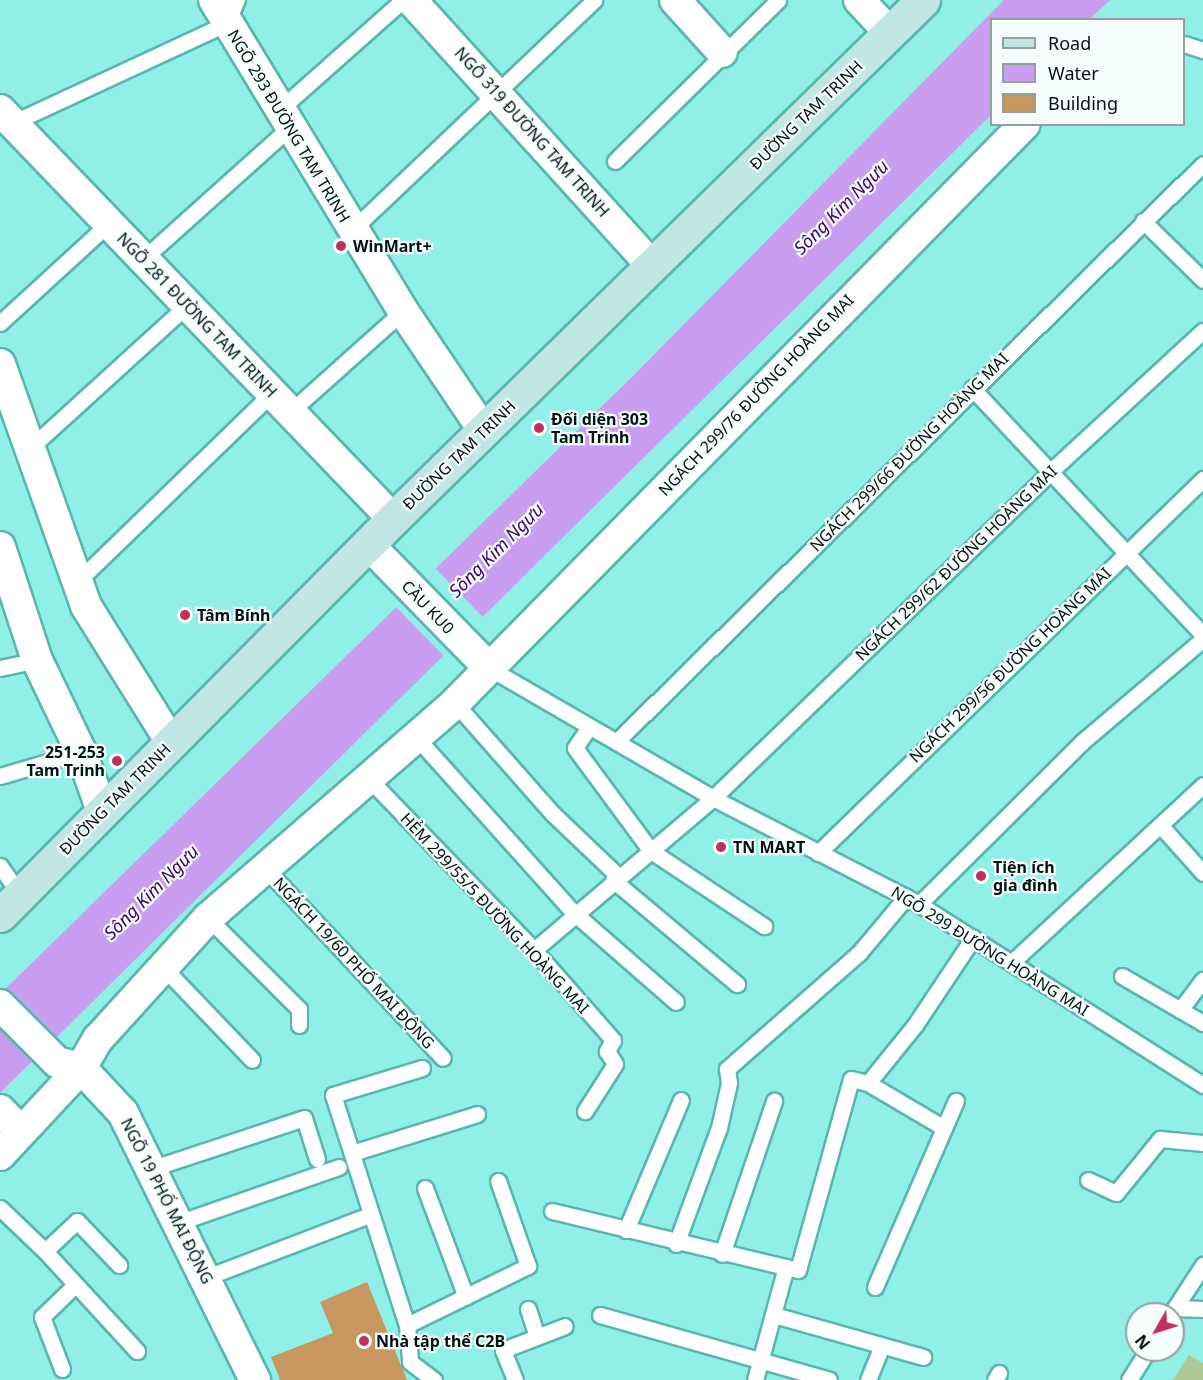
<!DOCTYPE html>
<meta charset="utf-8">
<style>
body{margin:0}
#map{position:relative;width:1203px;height:1380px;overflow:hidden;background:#90efe6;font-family:"Noto Sans",sans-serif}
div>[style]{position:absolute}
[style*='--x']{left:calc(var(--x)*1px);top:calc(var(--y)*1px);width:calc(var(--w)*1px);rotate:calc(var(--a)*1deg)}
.green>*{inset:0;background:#b0c793}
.water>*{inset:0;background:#c99ef0}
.pier>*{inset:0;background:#90efe6}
.building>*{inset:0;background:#c89761}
.roads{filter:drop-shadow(2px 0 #57b7af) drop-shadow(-2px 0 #57b7af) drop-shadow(0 2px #57b7af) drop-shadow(0 -2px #57b7af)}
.service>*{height:15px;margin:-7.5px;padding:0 7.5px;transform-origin:7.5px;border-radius:7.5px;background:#fff}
.minor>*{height:30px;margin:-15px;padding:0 15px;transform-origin:15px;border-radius:15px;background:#fff}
.secondary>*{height:33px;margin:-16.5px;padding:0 16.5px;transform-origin:16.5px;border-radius:16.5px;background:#c1e6e3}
.dots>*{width:16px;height:16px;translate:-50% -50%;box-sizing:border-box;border:3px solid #f6fefd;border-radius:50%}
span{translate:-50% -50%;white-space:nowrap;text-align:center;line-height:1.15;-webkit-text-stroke:4.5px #f6fefd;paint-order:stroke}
.street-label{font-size:16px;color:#011211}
.poi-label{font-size:16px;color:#011211;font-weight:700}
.left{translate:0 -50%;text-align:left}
.right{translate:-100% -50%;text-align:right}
.water-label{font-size:18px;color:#420166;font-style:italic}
.legend{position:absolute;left:990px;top:18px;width:195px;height:108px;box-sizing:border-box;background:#f6fefd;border:2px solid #94a09f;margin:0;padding:8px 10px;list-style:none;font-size:18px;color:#011211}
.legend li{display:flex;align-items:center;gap:12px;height:30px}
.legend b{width:30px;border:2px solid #94a09f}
.north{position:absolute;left:1125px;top:1302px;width:60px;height:60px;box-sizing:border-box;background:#f6fefd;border:2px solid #94a09f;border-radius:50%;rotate:231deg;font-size:16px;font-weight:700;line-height:24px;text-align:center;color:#011211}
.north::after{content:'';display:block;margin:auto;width:21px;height:27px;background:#bf305c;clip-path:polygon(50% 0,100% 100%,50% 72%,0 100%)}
</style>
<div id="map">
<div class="green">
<div style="clip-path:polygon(1189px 1355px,1203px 1363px,1203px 1380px,1173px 1380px)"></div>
</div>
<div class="water">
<div style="clip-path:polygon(1004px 0,1110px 0,1090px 19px,992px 20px,991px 115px,0 1093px,0 994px,633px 376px)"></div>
</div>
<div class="pier">
<div style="clip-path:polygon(434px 567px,484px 618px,445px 657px,394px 605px)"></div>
</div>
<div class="building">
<div style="clip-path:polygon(367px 1282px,407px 1380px,280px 1380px,271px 1357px,333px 1333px,320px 1302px)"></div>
</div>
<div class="roads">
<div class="service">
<div style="--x:1184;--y:44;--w:20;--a:18"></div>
<div style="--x:278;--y:111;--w:167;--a:-41.6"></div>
<div style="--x:12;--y:123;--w:237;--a:-24.9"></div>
<div style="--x:227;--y:23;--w:25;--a:-67"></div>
<div style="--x:615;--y:161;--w:229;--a:-44.6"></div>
<div style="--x:1143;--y:221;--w:84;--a:44.5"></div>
<div style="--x:352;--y:230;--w:334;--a:-43.5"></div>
<div style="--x:143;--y:259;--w:196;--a:-41.9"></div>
<div style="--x:0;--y:323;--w:148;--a:-42.5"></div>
<div style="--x:972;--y:388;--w:338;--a:46.9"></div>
<div style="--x:290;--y:412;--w:152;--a:-41.8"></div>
<div style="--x:29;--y:449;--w:214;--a:-42.3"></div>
<div style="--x:77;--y:582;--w:272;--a:-44.1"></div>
<div style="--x:0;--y:668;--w:38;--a:-12"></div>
<div style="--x:489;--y:668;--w:259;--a:30.1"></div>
<div style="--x:713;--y:798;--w:232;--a:27.2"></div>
<div style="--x:919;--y:904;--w:337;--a:32.5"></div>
<div style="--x:455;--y:703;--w:148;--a:48.6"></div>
<div style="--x:553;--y:814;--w:90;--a:43.6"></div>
<div style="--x:589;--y:727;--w:25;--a:124"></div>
<div style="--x:575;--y:748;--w:128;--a:53.6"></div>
<div style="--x:651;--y:851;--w:136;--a:33.6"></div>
<div style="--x:416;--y:737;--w:237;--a:48.1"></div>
<div style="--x:574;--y:913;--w:135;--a:41.1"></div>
<div style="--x:617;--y:741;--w:822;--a:-44.56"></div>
<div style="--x:0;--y:776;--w:84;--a:-16.5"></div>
<div style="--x:369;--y:779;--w:238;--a:46"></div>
<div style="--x:534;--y:950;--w:120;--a:48.7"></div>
<div style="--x:613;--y:1040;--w:13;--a:119"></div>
<div style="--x:607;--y:1051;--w:15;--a:58"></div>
<div style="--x:615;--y:1064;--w:56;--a:122.6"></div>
<div style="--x:1161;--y:826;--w:63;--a:48.2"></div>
<div style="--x:818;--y:853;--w:537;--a:-44.17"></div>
<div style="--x:0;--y:866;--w:35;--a:55"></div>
<div style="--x:265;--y:868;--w:260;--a:46.9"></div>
<div style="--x:613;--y:880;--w:162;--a:40"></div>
<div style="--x:919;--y:904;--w:230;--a:-44.8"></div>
<div style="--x:1082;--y:742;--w:159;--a:-40.4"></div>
<div style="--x:208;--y:918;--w:129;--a:45"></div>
<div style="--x:299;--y:1009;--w:16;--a:90"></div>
<div style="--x:534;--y:950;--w:235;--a:-40.3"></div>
<div style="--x:713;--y:798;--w:469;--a:-44"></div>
<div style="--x:1050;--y:472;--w:208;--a:-42.7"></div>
<div style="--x:1011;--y:963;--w:262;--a:-42.8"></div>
<div style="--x:162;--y:966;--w:130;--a:46.2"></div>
<div style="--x:1122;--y:976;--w:94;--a:30.1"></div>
<div style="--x:1180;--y:1010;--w:38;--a:-53"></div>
<div style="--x:422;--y:1068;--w:93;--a:163.1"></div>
<div style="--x:333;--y:1095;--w:242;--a:72.2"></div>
<div style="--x:407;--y:1325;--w:37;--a:85"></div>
<div style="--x:410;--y:1362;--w:30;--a:37"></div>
<div style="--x:868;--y:1083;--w:88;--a:30.6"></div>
<div style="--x:352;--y:1153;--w:131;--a:-17.3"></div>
<div style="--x:153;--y:1168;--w:159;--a:-18.3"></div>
<div style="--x:304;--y:1118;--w:43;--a:72.4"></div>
<div style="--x:1088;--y:1180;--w:31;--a:25"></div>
<div style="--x:1116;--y:1193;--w:70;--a:-50.8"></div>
<div style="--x:1160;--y:1139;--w:43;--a:5.3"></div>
<div style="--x:425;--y:1188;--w:116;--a:69.4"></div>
<div style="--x:0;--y:1208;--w:62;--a:43.7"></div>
<div style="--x:45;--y:1251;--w:44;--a:-43.2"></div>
<div style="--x:77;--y:1221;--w:61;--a:46.3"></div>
<div style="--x:552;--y:1211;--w:253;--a:13.5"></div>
<div style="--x:798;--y:1270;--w:198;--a:-74.5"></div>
<div style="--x:851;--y:1079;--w:17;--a:13"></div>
<div style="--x:868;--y:1083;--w:75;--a:-51"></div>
<div style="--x:915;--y:1025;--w:105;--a:-56.3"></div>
<div style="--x:180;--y:1222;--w:168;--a:-19.1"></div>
<div style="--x:626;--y:1230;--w:141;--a:-67.1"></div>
<div style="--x:676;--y:1244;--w:124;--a:-69.7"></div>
<div style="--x:719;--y:1128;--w:46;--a:-77.5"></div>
<div style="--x:729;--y:1083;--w:14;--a:-98"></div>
<div style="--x:727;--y:1069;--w:176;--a:-41.3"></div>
<div style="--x:859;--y:953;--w:73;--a:-50"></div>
<div style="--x:45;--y:1251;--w:136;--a:47.4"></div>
<div style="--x:722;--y:1254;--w:162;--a:-71.2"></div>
<div style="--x:207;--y:1277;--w:173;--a:-20.9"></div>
<div style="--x:875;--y:1287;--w:203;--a:-66.5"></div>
<div style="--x:1175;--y:1308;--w:28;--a:2"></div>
<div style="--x:528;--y:1309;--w:29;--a:72"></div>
<div style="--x:1171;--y:1314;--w:59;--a:-56.9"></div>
<div style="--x:600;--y:1315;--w:238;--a:15.8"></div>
<div style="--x:774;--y:1315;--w:155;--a:15.7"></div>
<div style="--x:407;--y:1325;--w:135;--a:-26"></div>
<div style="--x:528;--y:1266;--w:90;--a:-109.4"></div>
<div style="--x:62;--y:1369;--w:56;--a:-111"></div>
<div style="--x:42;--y:1317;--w:46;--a:-44.1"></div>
<div style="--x:515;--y:1380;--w:32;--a:-112"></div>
<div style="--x:503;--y:1350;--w:66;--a:-21.2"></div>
<div style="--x:755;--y:1380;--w:117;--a:-74.7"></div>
<div style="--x:868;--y:1380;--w:37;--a:-68"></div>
<div style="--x:995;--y:1380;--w:8;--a:-60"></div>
<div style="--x:1129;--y:1380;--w:36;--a:-58"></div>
</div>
<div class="minor">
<div style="--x:214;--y:0;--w:364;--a:58.7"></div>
<div style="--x:403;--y:311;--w:145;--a:56"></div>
<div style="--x:411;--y:0;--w:359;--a:47.8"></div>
<div style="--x:675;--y:0;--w:70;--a:47.9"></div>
<div style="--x:859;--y:0;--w:45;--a:46.8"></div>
<div style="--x:0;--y:110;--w:567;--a:46.14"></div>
<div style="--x:0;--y:364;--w:257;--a:70.4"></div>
<div style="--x:86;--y:606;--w:160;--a:58"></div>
<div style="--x:368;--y:544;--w:173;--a:45.7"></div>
<div style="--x:0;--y:547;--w:119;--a:71.9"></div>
<div style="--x:37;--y:660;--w:102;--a:64.4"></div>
<div style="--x:81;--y:752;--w:63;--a:70.4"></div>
<div style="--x:0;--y:1005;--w:81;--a:45"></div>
<div style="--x:57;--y:1062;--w:25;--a:14"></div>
<div style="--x:81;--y:1068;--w:62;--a:47"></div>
<div style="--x:123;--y:1113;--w:298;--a:63.7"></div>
<div style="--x:0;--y:1110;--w:30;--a:46"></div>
<div style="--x:0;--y:1155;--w:119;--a:-47"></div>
<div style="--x:81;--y:1068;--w:34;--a:-60"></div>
<div style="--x:98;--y:1039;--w:164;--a:-47.7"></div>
<div style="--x:208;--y:918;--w:327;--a:-41"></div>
<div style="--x:455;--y:703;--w:812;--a:-45.45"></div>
</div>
<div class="secondary">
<div style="--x:0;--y:915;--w:558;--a:-45.22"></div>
<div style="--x:393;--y:519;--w:742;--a:-44.4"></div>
</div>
</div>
<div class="dots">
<div style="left:341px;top:246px;background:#bf305c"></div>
<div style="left:539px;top:428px;background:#bf305c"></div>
<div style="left:185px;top:615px;background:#bf305c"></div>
<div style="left:117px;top:761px;background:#bf305c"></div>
<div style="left:721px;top:847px;background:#bf305c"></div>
<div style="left:981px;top:876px;background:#bf305c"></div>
<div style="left:364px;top:1341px;background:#bf305c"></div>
</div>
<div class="street-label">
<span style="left:806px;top:115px;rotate:-44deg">ĐƯỜNG TAM TRINH</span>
<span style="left:289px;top:126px;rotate:59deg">NGÕ 293 ĐƯỜNG TAM TRINH</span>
<span style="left:532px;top:132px;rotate:48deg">NGÕ 319 ĐƯỜNG TAM TRINH</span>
<span style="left:197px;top:315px;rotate:46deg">NGÕ 281 ĐƯỜNG TAM TRINH</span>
<span style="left:756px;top:395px;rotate:-46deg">NGÁCH 299/76 ĐƯỜNG HOÀNG MAI</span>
<span style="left:909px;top:452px;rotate:-45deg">NGÁCH 299/66 ĐƯỜNG HOÀNG MAI</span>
<span style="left:459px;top:455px;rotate:-44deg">ĐƯỜNG TAM TRINH</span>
<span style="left:956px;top:563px;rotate:-44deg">NGÁCH 299/62 ĐƯỜNG HOÀNG MAI</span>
<span style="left:428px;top:607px;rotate:46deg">CẦU KU0</span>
<span style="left:1010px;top:665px;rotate:-44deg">NGÁCH 299/56 ĐƯỜNG HOÀNG MAI</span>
<span style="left:115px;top:799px;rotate:-45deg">ĐƯỜNG TAM TRINH</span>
<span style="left:495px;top:913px;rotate:47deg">HẺM 299/55/5 ĐƯỜNG HOÀNG MAI</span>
<span style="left:990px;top:951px;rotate:32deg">NGÕ 299 ĐƯỜNG HOÀNG MAI</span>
<span style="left:354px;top:963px;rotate:47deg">NGÁCH 19/60 PHỐ MAI ĐỘNG</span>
<span style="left:167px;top:1201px;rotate:63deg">NGÕ 19 PHỐ MAI ĐỘNG</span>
</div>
<div class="poi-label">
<span class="left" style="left:353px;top:246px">WinMart+</span>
<span class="left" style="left:551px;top:428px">Đối diện 303<br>Tam Trinh</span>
<span class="left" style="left:197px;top:615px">Tâm Bính</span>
<span class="right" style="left:105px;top:761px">251-253<br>Tam Trinh</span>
<span class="left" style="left:733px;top:847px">TN MART</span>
<span class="left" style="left:993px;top:876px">Tiện ích<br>gia đình</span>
<span class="left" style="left:376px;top:1341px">Nhà tập thể C2B</span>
</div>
<div class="water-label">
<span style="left:841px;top:207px;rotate:-45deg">Sông Kim Ngưu</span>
<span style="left:496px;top:550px;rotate:-45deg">Sông Kim Ngưu</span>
<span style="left:151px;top:892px;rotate:-45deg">Sông Kim Ngưu</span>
</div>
<ul class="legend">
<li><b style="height:8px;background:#c1e6e3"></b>Road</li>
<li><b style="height:16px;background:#c99ef0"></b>Water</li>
<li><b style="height:16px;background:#c89761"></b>Building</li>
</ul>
<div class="north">N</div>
</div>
